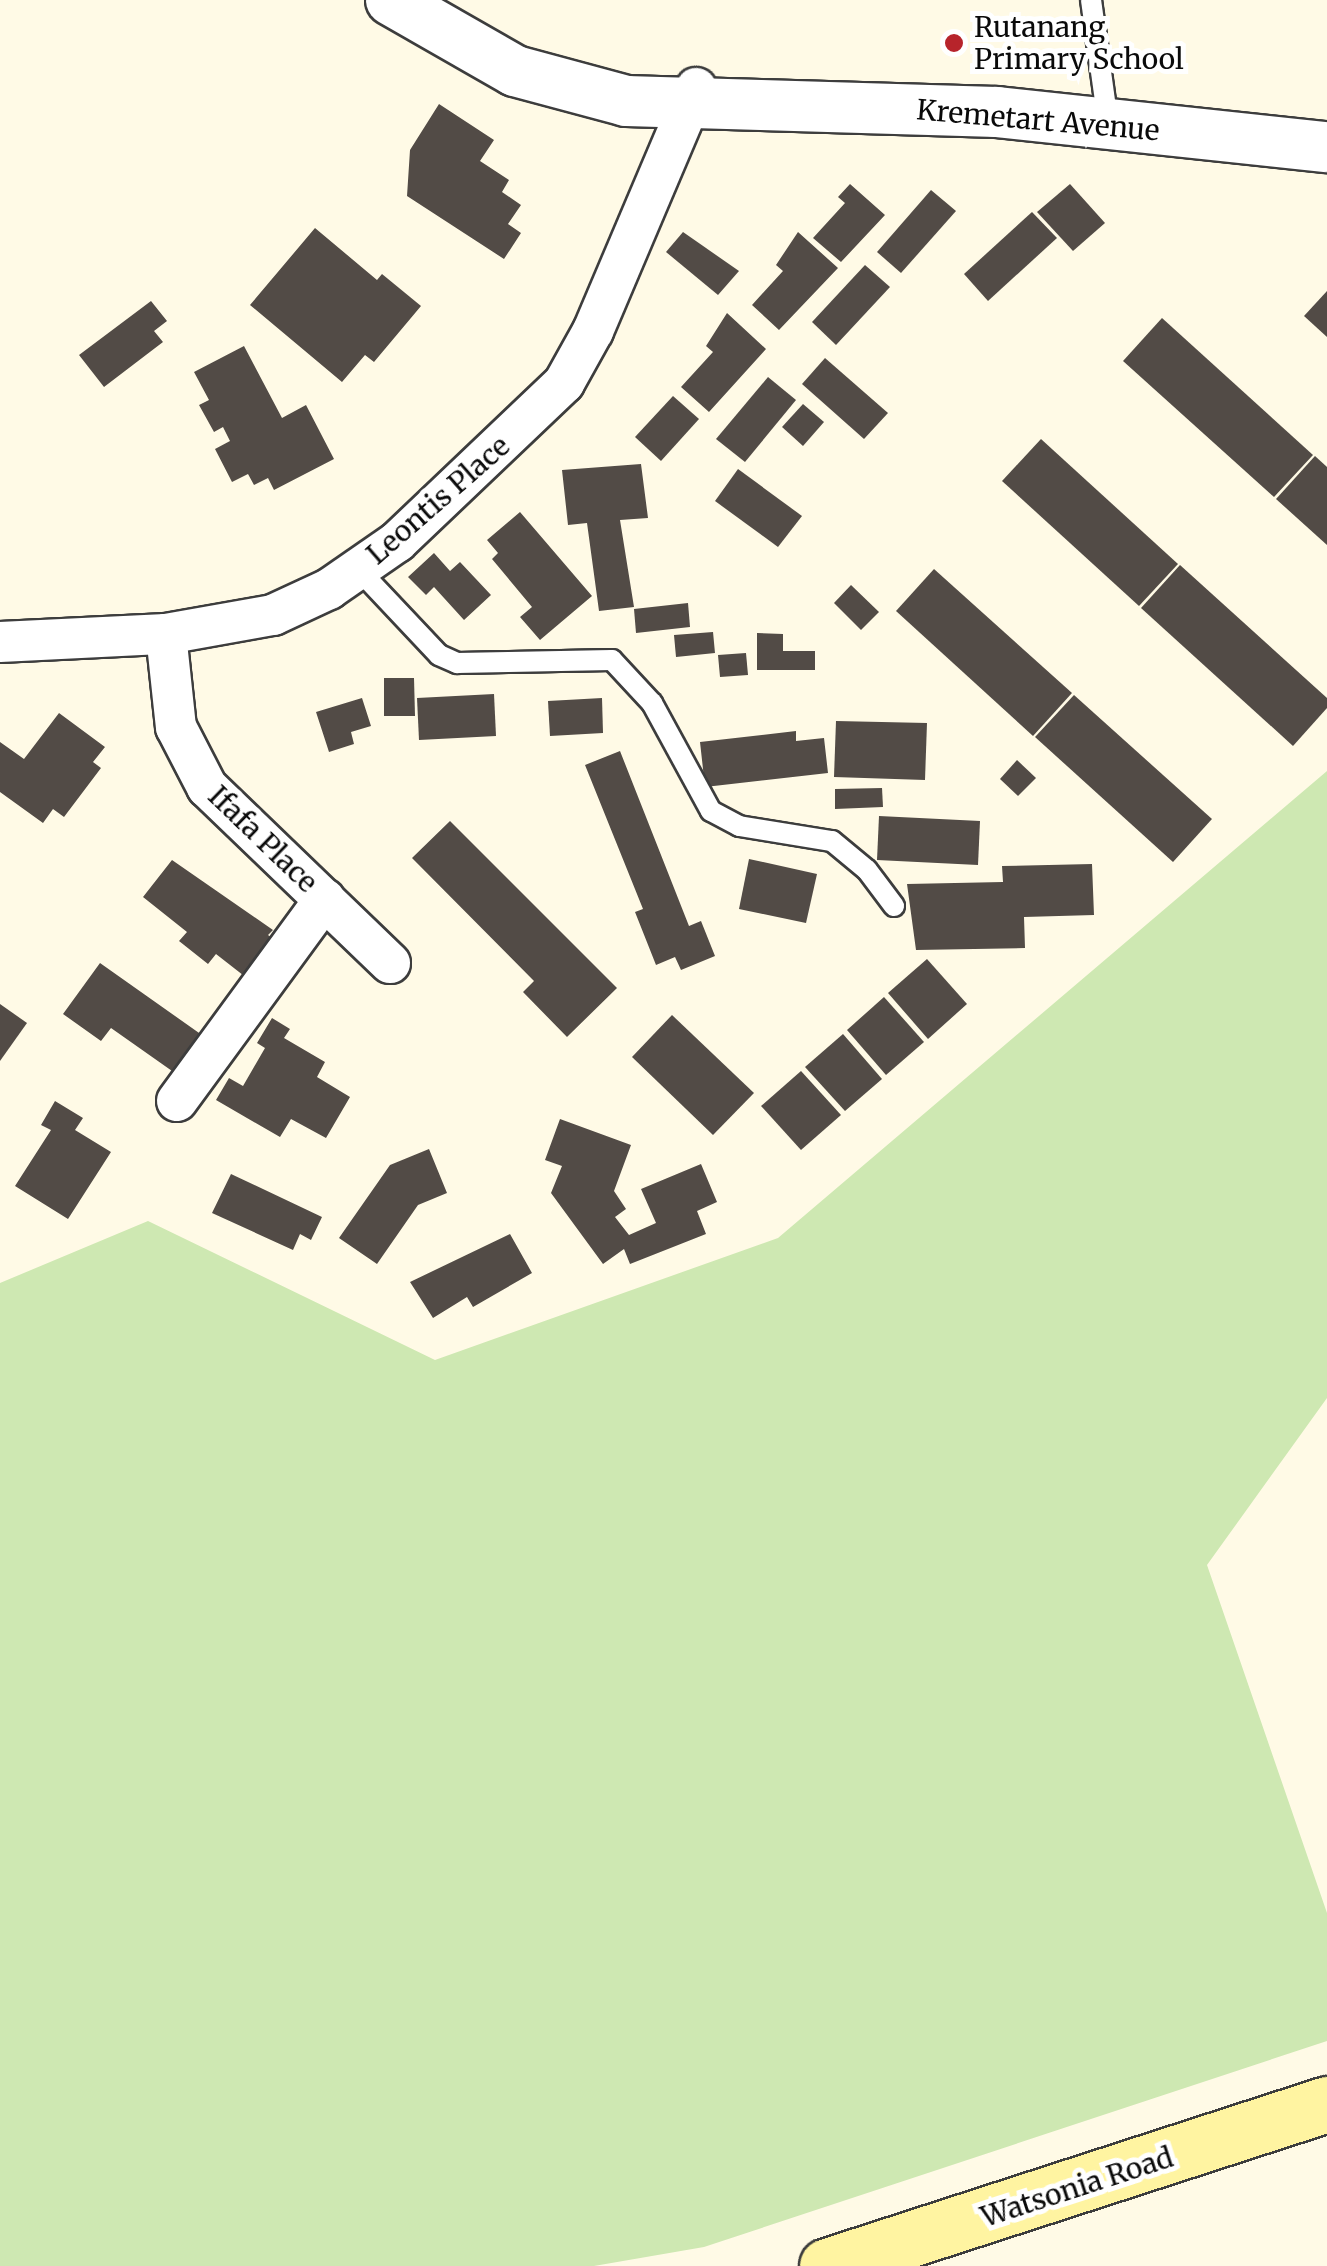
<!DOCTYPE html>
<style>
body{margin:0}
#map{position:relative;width:1327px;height:2266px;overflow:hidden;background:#fffae6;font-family:Merriweather,serif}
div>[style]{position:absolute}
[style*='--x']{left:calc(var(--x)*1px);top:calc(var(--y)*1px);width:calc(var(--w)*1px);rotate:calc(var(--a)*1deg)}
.green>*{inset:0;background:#cee8b2}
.building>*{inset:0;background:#524b46}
.roads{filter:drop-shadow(2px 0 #3d3d3d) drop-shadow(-2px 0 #3d3d3d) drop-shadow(0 2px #3d3d3d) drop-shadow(0 -2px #3d3d3d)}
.service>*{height:20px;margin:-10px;padding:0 10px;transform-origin:10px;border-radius:10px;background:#fff}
.minor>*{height:40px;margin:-20px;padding:0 20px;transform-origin:20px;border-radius:20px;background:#fff}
.tertiary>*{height:50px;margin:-25px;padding:0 25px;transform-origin:25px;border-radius:25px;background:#fff}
.secondary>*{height:55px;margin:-27.5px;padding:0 27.5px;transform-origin:27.5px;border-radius:27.5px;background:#fff4a1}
.dots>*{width:28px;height:28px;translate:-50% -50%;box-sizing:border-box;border:5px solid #fff;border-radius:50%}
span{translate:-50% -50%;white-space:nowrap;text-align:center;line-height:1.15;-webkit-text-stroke:10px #fff;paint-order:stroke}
.poi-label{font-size:28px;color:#0a0a0a}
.left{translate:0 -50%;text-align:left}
.street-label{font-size:28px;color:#0a0a0a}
</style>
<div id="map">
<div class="green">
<div style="clip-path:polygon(1327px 771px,1327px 1398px,1207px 1565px,1327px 1913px,1327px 2041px,704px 2247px,594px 2266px,0 2266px,0 1283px,148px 1221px,435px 1360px,778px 1238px)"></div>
</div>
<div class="building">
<div style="clip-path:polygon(439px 104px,494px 140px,480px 161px,509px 180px,502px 192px,521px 205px,508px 224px,521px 233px,504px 259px,407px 196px,410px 150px)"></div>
<div style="clip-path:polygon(850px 184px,885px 215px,841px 262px,813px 238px,845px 203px,838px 197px)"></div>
<div style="clip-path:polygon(1070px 184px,1105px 223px,1073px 251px,1037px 212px)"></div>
<div style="clip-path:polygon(931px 190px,956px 211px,901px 273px,877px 252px)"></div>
<div style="clip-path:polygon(1032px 212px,1057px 238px,988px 301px,964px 274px)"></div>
<div style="clip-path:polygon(315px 228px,377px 280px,382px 274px,421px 306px,374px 362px,365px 355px,342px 382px,250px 305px)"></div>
<div style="clip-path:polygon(683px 232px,739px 271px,718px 295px,666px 252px)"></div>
<div style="clip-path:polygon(798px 232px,838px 268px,779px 330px,752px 305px,783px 271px,776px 265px)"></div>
<div style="clip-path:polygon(865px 265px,890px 287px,836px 345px,812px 322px)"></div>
<div style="clip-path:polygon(1327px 291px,1327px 337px,1304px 316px)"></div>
<div style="clip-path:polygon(151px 301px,167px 321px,154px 331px,163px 342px,104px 387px,79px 355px)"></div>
<div style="clip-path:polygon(727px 313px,766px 349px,709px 412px,681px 387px,713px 352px,706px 346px)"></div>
<div style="clip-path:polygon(1162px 318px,1313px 455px,1274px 497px,1123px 361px)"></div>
<div style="clip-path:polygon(244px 346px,282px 418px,306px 405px,334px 459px,274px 490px,268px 478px,254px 485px,248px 474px,232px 482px,215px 449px,230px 441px,223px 427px,214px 432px,199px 405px,209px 400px,194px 372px)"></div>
<div style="clip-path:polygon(825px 358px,888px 413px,864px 439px,802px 384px)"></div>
<div style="clip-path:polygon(768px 377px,796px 400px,745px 462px,716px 439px)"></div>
<div style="clip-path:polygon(673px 396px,699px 419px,661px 461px,635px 437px)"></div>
<div style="clip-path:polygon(803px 404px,824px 422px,803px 446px,782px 427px)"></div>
<div style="clip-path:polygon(1041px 439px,1178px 564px,1139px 606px,1002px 481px)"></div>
<div style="clip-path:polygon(1315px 456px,1327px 467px,1327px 545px,1276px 499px)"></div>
<div style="clip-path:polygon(641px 464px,648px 518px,620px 520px,634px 607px,599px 611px,587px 523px,568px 525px,562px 470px)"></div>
<div style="clip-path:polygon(738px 469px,802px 516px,778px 547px,715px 501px)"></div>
<div style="clip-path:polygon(520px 512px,592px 596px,540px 640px,520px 617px,532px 607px,492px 559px,498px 553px,487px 540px)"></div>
<div style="clip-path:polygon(434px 553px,450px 571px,460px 562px,491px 595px,464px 620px,434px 587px,426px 595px,408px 577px)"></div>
<div style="clip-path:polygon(1180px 565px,1327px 698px,1327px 708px,1293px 746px,1141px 608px)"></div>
<div style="clip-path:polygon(934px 569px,1072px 693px,1033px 736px,896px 611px)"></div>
<div style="clip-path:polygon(851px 585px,879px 612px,861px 630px,834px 603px)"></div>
<div style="clip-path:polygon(688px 603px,690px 627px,636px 633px,634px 609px)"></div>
<div style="clip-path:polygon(713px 632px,715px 653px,676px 657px,674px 635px)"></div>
<div style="clip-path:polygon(757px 633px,783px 634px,783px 651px,815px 651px,815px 670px,757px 670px)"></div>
<div style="clip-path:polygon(746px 653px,748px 675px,720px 677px,718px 655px)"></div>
<div style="clip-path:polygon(384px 678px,414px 678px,415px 716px,384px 716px)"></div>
<div style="clip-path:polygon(494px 694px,496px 736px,419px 740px,417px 698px)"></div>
<div style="clip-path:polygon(1074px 695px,1212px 819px,1173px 862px,1035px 737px)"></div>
<div style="clip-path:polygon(362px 698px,371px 726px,351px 732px,354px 744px,329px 752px,316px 712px)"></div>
<div style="clip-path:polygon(602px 698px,603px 733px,550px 736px,548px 701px)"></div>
<div style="clip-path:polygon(59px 713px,105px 747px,93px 762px,101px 768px,64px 817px,53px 809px,43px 823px,0 792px,0 742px,24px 759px)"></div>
<div style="clip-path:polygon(836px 721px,927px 723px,925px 780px,834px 777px)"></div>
<div style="clip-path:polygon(796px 731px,796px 741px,824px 738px,828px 773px,705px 787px,700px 742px)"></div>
<div style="clip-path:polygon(620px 751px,689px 926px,701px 921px,715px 956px,681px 970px,675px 957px,656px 965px,635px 912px,643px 909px,585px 765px)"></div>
<div style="clip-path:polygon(1017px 760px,1036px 778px,1018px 796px,1000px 779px)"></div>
<div style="clip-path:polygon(882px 788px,883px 807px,835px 809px,835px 789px)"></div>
<div style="clip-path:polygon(879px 816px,980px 821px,978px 865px,877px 860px)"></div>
<div style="clip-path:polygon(450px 821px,617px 988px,567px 1037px,523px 992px,534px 981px,412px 858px)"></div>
<div style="clip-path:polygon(749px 859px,817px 874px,806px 923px,739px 909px)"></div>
<div style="clip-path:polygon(172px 860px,273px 930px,268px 935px,277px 942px,248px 979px,216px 954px,208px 964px,179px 941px,187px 932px,143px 897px)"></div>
<div style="clip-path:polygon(1092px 864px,1094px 915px,1024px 917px,1025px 948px,916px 950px,907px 884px,1003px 882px,1002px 866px)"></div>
<div style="clip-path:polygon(927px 959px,967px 1004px,928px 1039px,888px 993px)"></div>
<div style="clip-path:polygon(100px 963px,209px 1040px,182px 1078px,111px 1028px,101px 1041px,63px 1014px)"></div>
<div style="clip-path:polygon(884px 997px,924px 1042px,886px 1075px,847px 1030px)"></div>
<div style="clip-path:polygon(0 1004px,27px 1023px,0 1061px)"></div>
<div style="clip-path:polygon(672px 1015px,754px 1093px,713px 1135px,632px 1057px)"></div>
<div style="clip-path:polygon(272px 1018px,290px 1029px,284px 1038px,325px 1062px,317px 1077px,350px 1097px,326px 1138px,291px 1119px,280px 1137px,216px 1100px,229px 1078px,243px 1086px,265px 1048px,257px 1043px)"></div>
<div style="clip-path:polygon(843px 1034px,882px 1079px,845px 1111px,805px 1067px)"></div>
<div style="clip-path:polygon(801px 1071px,841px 1115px,801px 1150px,761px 1106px)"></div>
<div style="clip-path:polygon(55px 1101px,83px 1118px,75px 1130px,111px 1152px,68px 1219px,15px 1186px,51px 1130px,41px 1125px)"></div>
<div style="clip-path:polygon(560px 1119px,631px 1145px,614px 1191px,626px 1209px,615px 1217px,629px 1235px,656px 1223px,641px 1189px,701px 1164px,717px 1202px,697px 1211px,706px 1234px,630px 1264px,624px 1249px,603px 1264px,551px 1193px,562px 1166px,545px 1160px)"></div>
<div style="clip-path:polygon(429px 1149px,447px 1193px,418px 1205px,377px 1264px,339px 1238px,390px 1165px)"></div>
<div style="clip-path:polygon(231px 1174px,322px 1217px,311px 1240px,300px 1234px,293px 1250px,212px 1213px)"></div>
<div style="clip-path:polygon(510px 1234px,532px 1273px,473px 1307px,467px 1297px,433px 1318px,410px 1282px)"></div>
</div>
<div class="roads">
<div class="service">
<div style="--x:1091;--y:0;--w:123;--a:82.1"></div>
<div style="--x:358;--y:569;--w:118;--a:46.7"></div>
<div style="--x:439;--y:655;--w:20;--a:24"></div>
<div style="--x:457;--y:663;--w:155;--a:-1.1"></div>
<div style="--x:612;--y:660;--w:59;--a:47.1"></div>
<div style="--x:652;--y:703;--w:123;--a:61.4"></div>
<div style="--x:711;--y:811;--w:32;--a:28"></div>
<div style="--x:739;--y:826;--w:94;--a:9.2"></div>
<div style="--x:832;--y:841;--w:45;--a:39.6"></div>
<div style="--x:867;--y:870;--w:45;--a:53.1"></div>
</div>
<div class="minor">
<div style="--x:166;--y:634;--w:94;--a:83.9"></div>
<div style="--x:176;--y:727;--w:68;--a:62.7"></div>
<div style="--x:207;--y:787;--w:254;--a:43.9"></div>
<div style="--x:0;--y:642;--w:166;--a:-2.8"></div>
<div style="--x:166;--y:634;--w:109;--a:-10.1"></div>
<div style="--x:273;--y:615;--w:62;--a:-24.9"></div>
<div style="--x:329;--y:589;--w:83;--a:-34.7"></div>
<div style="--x:397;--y:542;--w:231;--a:-43.6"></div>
<div style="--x:564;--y:383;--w:60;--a:-60.9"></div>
<div style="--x:593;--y:331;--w:264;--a:-67"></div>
<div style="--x:177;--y:1101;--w:250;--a:-53.8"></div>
</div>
<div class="tertiary">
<div style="--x:391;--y:0;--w:143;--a:29.8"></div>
<div style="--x:515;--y:71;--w:115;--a:15.1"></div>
<div style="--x:626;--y:101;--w:371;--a:1.7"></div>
<div style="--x:997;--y:112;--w:332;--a:6.1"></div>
</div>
<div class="secondary">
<div style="--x:827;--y:2266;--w:526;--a:-17.95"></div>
</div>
</div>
<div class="dots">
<div style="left:954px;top:43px;background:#b7242b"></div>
</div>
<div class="poi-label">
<span class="left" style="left:974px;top:43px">Rutanang<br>Primary School</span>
</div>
<div class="street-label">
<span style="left:1038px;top:120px;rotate:5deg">Kremetart Avenue</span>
<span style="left:438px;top:500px;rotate:-41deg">Leontis Place</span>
<span style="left:263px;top:839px;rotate:44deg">Ifafa Place</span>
<span style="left:1077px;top:2187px;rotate:-18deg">Watsonia Road</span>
</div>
</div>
